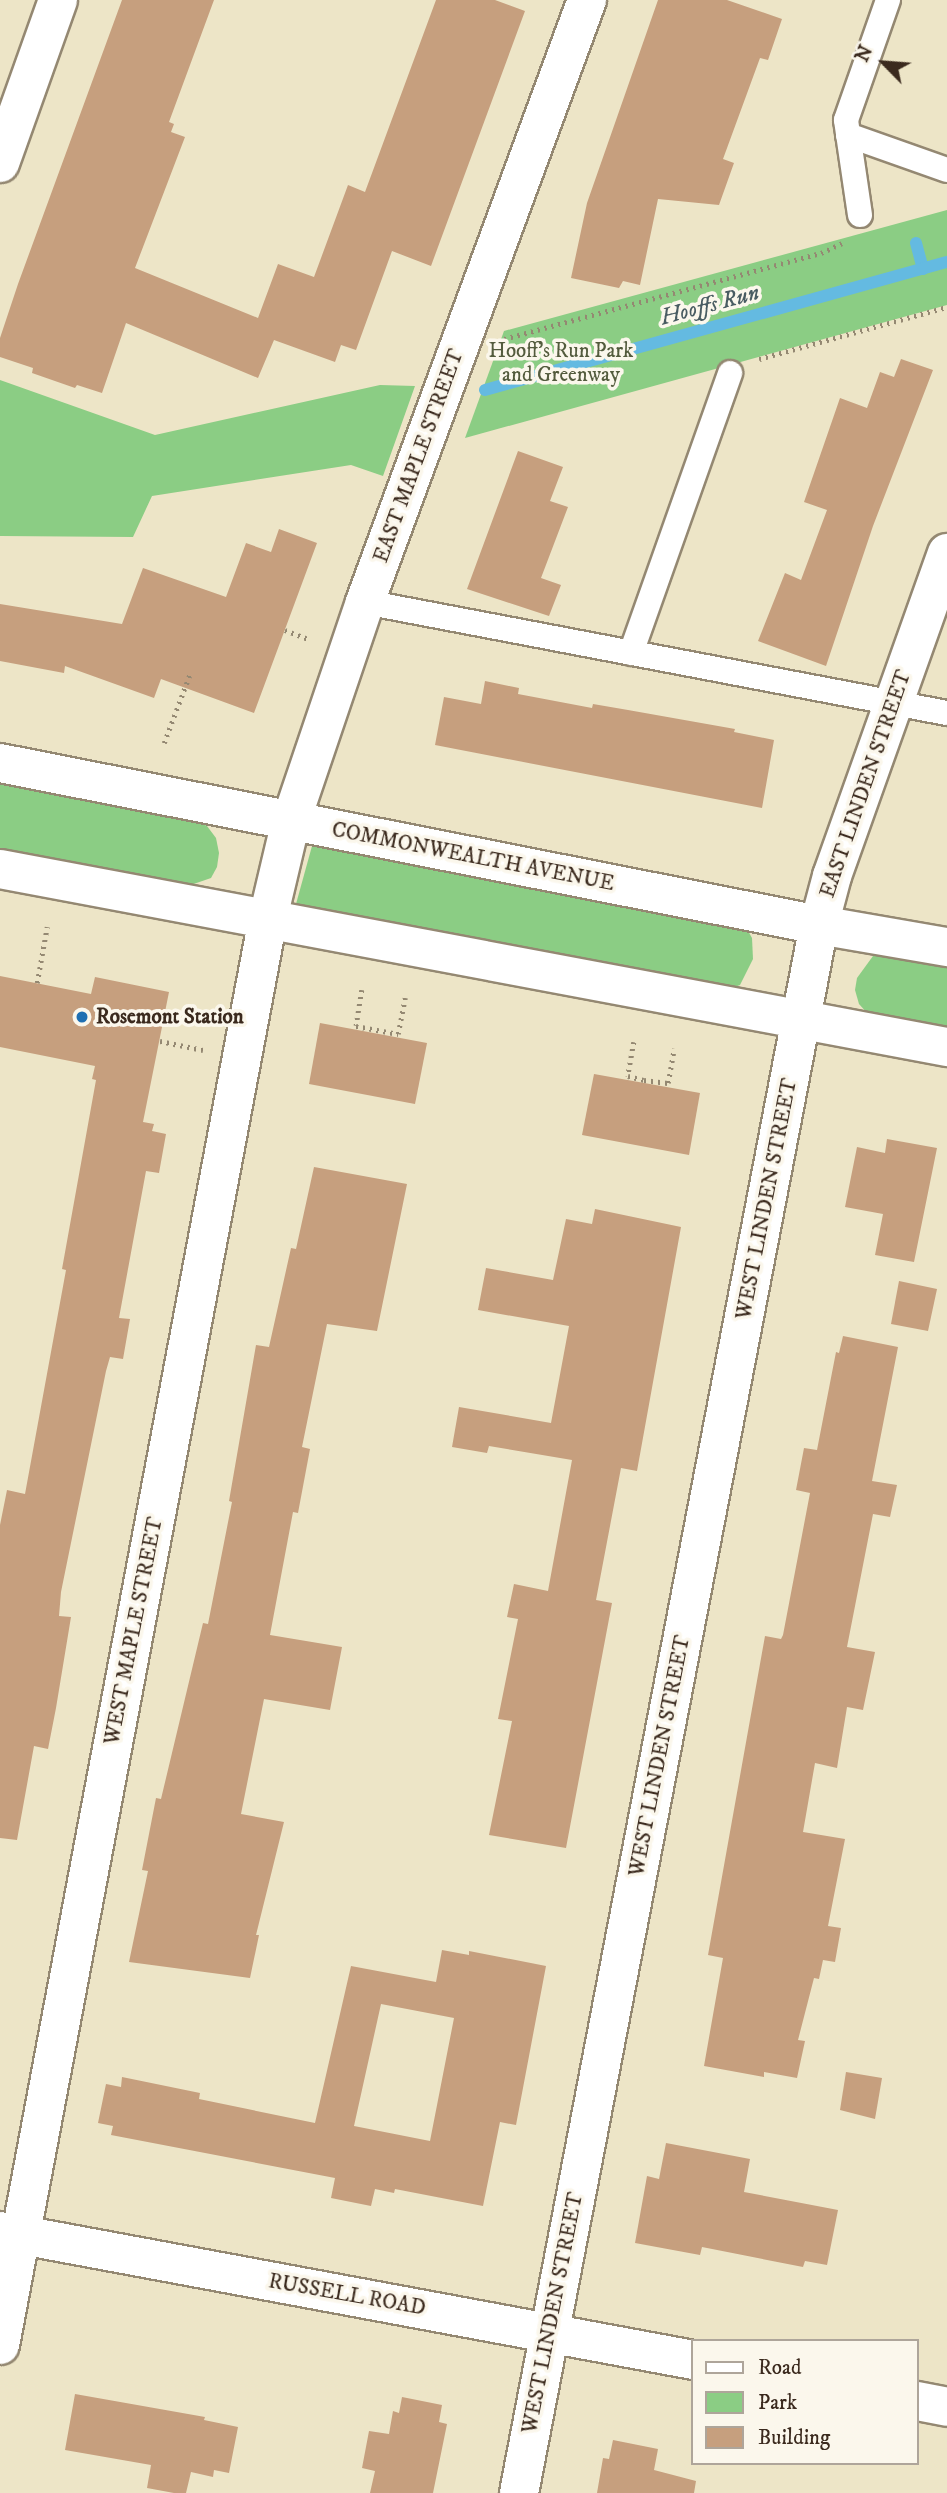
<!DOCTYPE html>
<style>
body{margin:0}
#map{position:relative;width:947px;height:2493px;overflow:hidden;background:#ede5c7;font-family:"IM FELL DW Pica",serif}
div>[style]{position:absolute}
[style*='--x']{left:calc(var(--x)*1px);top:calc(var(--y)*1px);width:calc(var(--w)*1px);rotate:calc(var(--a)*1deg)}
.green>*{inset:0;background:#8bcd84}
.stream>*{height:12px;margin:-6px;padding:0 6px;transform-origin:6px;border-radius:6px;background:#64bae1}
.building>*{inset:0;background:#c69f7e}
.path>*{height:4.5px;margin-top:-2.25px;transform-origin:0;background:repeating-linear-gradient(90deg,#948872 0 2px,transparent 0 7px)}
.roads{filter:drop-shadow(2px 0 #948872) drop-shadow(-2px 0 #948872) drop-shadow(0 2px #948872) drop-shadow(0 -2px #948872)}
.lane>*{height:24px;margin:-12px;padding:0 12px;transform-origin:12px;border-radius:12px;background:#fff}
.street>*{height:38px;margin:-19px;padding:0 19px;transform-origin:19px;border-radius:19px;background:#fff}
.secondary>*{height:38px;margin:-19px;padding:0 19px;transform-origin:19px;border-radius:19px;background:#fff}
.dots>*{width:19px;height:19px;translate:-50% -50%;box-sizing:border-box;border:4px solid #fbf7ec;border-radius:50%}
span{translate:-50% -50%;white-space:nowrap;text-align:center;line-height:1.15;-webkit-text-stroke:7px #fbf7ec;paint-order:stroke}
.park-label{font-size:21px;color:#535b3d}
.street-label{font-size:21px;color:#3b2a1e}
.poi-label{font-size:21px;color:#3b2a1e;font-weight:700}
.left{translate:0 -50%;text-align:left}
.water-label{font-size:23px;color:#495c62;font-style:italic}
.legend{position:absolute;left:691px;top:2339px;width:228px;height:126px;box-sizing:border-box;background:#fbf7ec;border:2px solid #aea59a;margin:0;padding:9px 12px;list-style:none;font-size:21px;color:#3b2a1e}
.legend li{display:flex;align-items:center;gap:14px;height:35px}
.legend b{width:35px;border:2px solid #aea59a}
.north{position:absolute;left:849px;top:28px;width:70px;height:70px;-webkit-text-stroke:5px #fbf7ec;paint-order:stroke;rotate:295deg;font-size:19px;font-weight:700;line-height:28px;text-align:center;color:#3b2a1e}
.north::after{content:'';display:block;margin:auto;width:24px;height:32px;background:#3b2a1e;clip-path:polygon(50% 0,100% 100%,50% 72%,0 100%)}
</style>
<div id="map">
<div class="green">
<div style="clip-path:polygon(947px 210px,947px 305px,465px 438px,504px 331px)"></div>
<div style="clip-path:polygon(0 380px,155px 435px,380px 385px,415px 386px,383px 476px,351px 465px,152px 496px,133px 537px,0 536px)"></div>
<div style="clip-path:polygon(0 781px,194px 819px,207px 826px,216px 838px,219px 853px,217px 867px,211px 878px,182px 888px,0 855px)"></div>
<div style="clip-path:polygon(316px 843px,747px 929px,752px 938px,753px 959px,740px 985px,727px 990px,299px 909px,296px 904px,312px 846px)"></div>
<div style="clip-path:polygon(886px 952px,947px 962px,947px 1036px,868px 1014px,859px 1004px,855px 990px,857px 978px,873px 956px)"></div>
</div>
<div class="stream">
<div style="--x:916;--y:243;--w:27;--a:75"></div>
<div style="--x:485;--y:390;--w:479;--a:-15.5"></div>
</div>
<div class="building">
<div style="clip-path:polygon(122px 0,214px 0,169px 122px,174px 124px,171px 132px,185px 137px,135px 268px,258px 318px,278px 264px,314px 277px,348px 185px,365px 192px,436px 0,495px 0,525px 11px,431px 266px,392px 251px,356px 350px,341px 345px,335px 362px,274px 340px,258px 378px,126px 323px,102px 393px,77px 385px,75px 388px,32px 373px,33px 368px,0 357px,0 338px,18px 284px)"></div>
<div style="clip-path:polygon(658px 0,727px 0,782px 19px,768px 60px,760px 58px,723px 159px,734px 163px,719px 205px,658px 199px,640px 285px,623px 281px,619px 288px,571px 278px,587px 203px)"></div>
<div style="clip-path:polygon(901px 359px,933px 370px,873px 526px,826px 666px,758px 641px,785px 573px,801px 580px,827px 510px,804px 502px,840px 398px,867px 408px,880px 372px,894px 377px)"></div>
<div style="clip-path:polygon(518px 451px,563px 467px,550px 501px,568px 507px,541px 578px,561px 585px,549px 616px,467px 589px)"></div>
<div style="clip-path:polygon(279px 529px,317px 543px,254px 713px,161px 679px,154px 698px,65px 666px,64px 673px,0 661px,0 604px,122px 624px,143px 568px,226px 597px,246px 543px,271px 552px)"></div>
<div style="clip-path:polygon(485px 681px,519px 688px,518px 694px,592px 708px,593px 704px,628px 710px,735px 729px,734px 732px,774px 740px,762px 808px,435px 745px,444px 697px,481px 704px)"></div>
<div style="clip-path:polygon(0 976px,91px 994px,95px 977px,169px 992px,143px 1122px,154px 1124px,152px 1131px,166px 1134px,159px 1173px,146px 1171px,119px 1318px,130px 1319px,123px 1359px,110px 1357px,106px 1371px,61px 1592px,59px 1616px,71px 1617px,56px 1708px,48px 1749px,34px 1746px,17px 1840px,0 1838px,0 1525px,7px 1490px,25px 1494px,66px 1270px,62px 1269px,96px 1080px,92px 1079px,95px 1066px,0 1047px)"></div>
<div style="clip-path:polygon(320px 1023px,427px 1043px,415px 1104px,309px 1084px)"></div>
<div style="clip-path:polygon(594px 1074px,700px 1093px,689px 1155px,582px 1135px)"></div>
<div style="clip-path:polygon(887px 1139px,937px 1148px,914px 1262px,875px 1255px,883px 1214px,845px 1207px,857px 1147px,885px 1153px)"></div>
<div style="clip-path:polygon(314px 1167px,407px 1184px,377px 1331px,327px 1324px,302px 1447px,310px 1449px,298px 1513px,293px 1512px,270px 1635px,342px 1647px,330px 1710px,264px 1699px,241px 1814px,284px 1822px,256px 1935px,259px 1935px,250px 1978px,129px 1962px,148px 1871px,142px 1870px,156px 1798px,161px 1799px,203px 1623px,208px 1624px,232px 1502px,229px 1501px,256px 1345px,269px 1347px,291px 1248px,296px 1249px)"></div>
<div style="clip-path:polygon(595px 1209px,681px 1227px,637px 1471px,621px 1468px,596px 1600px,612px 1603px,566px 1848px,489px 1835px,512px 1721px,498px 1719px,518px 1619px,507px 1617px,514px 1584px,548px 1591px,572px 1460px,489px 1446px,487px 1453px,452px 1447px,459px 1407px,551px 1423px,569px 1326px,478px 1310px,486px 1268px,553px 1280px,566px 1219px,592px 1224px)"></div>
<div style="clip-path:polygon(899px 1281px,937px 1289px,928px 1331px,891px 1324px)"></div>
<div style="clip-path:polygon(843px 1336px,898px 1347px,872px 1481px,897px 1485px,890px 1517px,873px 1514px,847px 1647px,875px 1652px,863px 1710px,847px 1707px,837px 1768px,815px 1763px,803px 1832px,845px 1839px,828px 1926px,841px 1928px,835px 1962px,823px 1960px,819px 1979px,814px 1978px,798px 2040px,805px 2041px,797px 2078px,764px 2072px,764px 2077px,704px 2066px,723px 1958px,708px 1955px,765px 1636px,781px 1639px,783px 1635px,810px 1493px,796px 1490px,804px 1448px,817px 1450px,836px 1352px,839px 1353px)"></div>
<div style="clip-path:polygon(evenodd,442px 1950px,469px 1955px,469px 1951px,546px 1966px,516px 2125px,500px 2122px,483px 2206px,395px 2189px,394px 2193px,375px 2189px,371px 2206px,331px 2198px,335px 2178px,111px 2135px,113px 2126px,98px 2123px,106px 2084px,121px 2087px,122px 2077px,200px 2093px,199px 2099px,315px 2123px,351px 1966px,436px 1982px,442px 1950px,381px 2004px,454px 2018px,430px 2141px,354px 2126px,381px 2004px)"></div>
<div style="clip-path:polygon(846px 2072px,882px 2078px,875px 2119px,840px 2110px)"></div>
<div style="clip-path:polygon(666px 2143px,750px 2159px,744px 2192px,838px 2210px,827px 2265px,805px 2261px,803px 2267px,702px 2247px,700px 2255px,635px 2243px,647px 2176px,659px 2179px)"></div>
<div style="clip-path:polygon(75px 2394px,205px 2417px,204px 2420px,238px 2427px,229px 2473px,214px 2470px,213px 2477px,191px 2472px,186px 2493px,174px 2493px,147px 2488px,151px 2465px,65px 2450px)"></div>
<div style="clip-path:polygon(402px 2397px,442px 2405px,439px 2422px,447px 2424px,433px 2493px,370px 2493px,375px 2471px,362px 2468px,369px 2431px,389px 2434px,393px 2411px,399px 2413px)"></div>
<div style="clip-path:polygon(613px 2440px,658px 2449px,654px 2470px,696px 2481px,694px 2493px,597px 2493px,603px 2458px,609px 2459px)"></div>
</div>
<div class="path">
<div style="--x:504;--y:339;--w:328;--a:-15.2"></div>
<div style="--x:821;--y:253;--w:23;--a:-25"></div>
<div style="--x:759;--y:359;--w:195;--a:-15.5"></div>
<div style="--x:285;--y:630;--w:26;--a:21"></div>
<div style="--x:164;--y:743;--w:74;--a:-69.4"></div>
<div style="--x:37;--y:983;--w:57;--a:-79.9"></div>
<div style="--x:362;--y:990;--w:36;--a:99"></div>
<div style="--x:356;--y:1026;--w:43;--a:10.8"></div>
<div style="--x:398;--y:1034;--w:37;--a:-79"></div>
<div style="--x:160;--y:1041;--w:44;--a:11.8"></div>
<div style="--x:634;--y:1042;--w:35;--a:100"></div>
<div style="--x:628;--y:1076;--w:16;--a:14"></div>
<div style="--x:644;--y:1080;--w:24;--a:7"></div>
<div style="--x:668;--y:1083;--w:35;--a:-80"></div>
</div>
<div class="roads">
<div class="lane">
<div style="--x:848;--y:135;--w:105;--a:19.5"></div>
<div style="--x:860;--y:215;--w:96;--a:-98.4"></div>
<div style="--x:846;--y:120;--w:127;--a:-70.7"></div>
<div style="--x:365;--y:602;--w:592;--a:10.8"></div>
<div style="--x:631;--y:653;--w:297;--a:-70.5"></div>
</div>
<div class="street">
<div style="--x:0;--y:163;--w:173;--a:-70.4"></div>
<div style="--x:0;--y:2345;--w:1452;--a:-79.36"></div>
<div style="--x:268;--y:918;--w:100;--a:-76.7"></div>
<div style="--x:291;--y:821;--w:231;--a:-71.3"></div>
<div style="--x:365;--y:602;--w:642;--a:-69.76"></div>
<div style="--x:519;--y:2493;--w:1596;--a:-79.17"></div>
<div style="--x:819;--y:925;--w:51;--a:-75.1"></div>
<div style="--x:832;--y:876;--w:343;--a:-70.4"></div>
</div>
<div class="secondary">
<div style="--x:0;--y:763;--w:835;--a:11.19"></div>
<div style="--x:819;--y:925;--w:130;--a:9.8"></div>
<div style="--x:0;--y:869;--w:964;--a:10.65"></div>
<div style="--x:0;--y:2231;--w:705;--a:10.54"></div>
<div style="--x:917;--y:2401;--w:31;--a:11"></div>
</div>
</div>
<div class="dots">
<div style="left:82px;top:1017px;background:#1f6fb2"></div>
</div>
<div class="park-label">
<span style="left:561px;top:363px">Hooff's Run Park<br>and Greenway</span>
</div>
<div class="street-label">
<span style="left:419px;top:456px;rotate:-70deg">EAST MAPLE STREET</span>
<span style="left:866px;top:784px;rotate:-71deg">EAST LINDEN STREET</span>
<span style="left:473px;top:857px;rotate:11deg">COMMONWEALTH AVENUE</span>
<span style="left:767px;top:1199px;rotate:-79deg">WEST LINDEN STREET</span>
<span style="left:134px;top:1631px;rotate:-79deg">WEST MAPLE STREET</span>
<span style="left:660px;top:1756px;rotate:-79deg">WEST LINDEN STREET</span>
<span style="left:347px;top:2295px;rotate:10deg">RUSSELL ROAD</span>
<span style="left:553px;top:2313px;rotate:-79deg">WEST LINDEN STREET</span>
</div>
<div class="poi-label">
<span class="left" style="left:96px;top:1017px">Rosemont Station</span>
</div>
<div class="water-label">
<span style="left:710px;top:306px;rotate:-15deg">Hooffs Run</span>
</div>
<ul class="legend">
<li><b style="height:9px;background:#fff"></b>Road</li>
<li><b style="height:19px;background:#8bcd84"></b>Park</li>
<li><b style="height:19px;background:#c69f7e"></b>Building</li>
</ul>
<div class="north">N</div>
</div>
